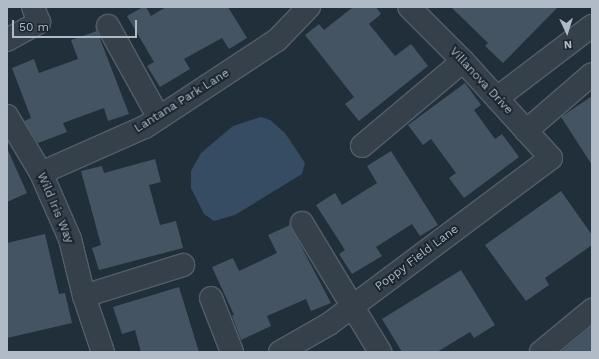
<!DOCTYPE html>
<style>
body{margin:0}
#map{position:relative;width:599px;height:359px;overflow:hidden;background:#212f3b;font-family:"Work Sans",sans-serif}
div>[style]{position:absolute}
[style*='--x']{left:calc(var(--x)*1px);top:calc(var(--y)*1px);width:calc(var(--w)*1px);rotate:calc(var(--a)*1deg)}
.water>*{inset:0;background:#354c63}
.building>*{inset:0;background:#445462}
.roads{filter:drop-shadow(1px 0 #535e69) drop-shadow(-1px 0 #535e69) drop-shadow(0 1px #535e69) drop-shadow(0 -1px #535e69)}
.minor>*{height:22px;margin:-11px;padding:0 11px;transform-origin:11px;border-radius:11px;background:#35404b}
span{translate:-50% -50%;white-space:nowrap;text-align:center;line-height:1.15;-webkit-text-stroke:4px #1a2530;paint-order:stroke}
.street-label{font-size:12px;color:#b0bbc7}
.frame{position:absolute;inset:0;border:8px solid #b0bbc7;pointer-events:none}
.north{position:absolute;left:547px;top:12px;width:40px;height:40px;-webkit-text-stroke:3px #1a2530;paint-order:stroke;rotate:176deg;font-size:11px;font-weight:700;line-height:16px;text-align:center;color:#b0bbc7}
.north::after{content:'';display:block;margin:auto;width:14px;height:18px;background:#b0bbc7;clip-path:polygon(50% 0,100% 100%,50% 72%,0 100%)}
.scale{position:absolute;left:12px;top:20px;width:125px;height:18px;box-sizing:border-box;border:2px solid #b0bbc7;border-top:0;padding-left:5px;font-size:12px;line-height:14px;white-space:nowrap;color:#b0bbc7;-webkit-text-stroke:3px #1a2530;paint-order:stroke}
</style>
<div id="map">
<div class="water">
<div style="clip-path:polygon(261px 117px,270px 120px,285px 133px,305px 163px,302px 174px,235px 215px,214px 221px,204px 214px,191px 188px,191px 171px,201px 153px,233px 126px)"></div>
</div>
<div class="building">
<div style="clip-path:polygon(143px 7px,146px 7px,151px 16px,166px 7px,228px 7px,247px 38px,229px 49px,222px 38px,184px 59px,190px 69px,160px 87px,147px 66px,154px 62px,127px 16px)"></div>
<div style="clip-path:polygon(353px 7px,376px 7px,381px 14px,369px 24px,395px 56px,411px 44px,428px 66px,359px 121px,345px 104px,354px 97px,305px 35px,319px 24px,324px 30px)"></div>
<div style="clip-path:polygon(451px 7px,558px 7px,503px 63px,485px 46px,488px 43px)"></div>
<div style="clip-path:polygon(97px 31px,129px 114px,108px 121px,104px 108px,63px 123px,67px 132px,38px 143px,24px 121px,31px 118px,12px 68px,34px 59px,39px 73px,78px 59px,71px 40px)"></div>
<div style="clip-path:polygon(465px 83px,481px 105px,474px 110px,495px 139px,502px 134px,519px 157px,464px 198px,449px 178px,456px 173px,431px 139px,423px 145px,408px 125px)"></div>
<div style="clip-path:polygon(592px 96px,592px 165px,561px 117px)"></div>
<div style="clip-path:polygon(7px 148px,27px 193px,7px 202px)"></div>
<div style="clip-path:polygon(391px 151px,438px 225px,420px 236px,412px 224px,376px 247px,382px 256px,352px 274px,339px 254px,345px 250px,316px 205px,335px 193px,342px 205px,377px 183px,367px 166px)"></div>
<div style="clip-path:polygon(155px 159px,161px 182px,149px 185px,160px 225px,176px 221px,183px 248px,99px 270px,92px 248px,101px 245px,81px 171px,102px 166px,104px 173px)"></div>
<div style="clip-path:polygon(561px 191px,592px 235px,592px 245px,545px 278px,549px 285px,526px 301px,485px 245px)"></div>
<div style="clip-path:polygon(290px 225px,331px 303px,311px 311px,306px 299px,267px 316px,271px 326px,241px 340px,232px 316px,234px 315px,212px 267px,233px 258px,239px 271px,277px 253px,268px 235px)"></div>
<div style="clip-path:polygon(45px 234px,59px 294px,65px 293px,72px 323px,7px 338px,7px 243px)"></div>
<div style="clip-path:polygon(461px 270px,495px 325px,474px 338px,470px 332px,437px 352px,402px 352px,382px 319px)"></div>
<div style="clip-path:polygon(179px 287px,199px 352px,141px 352px,135px 330px,122px 334px,113px 307px)"></div>
<div style="clip-path:polygon(592px 326px,592px 352px,561px 352px)"></div>
</div>
<div class="roads">
<div class="minor">
<div style="--x:108;--y:26;--w:105;--a:61"></div>
<div style="--x:7;--y:40;--w:37;--a:-29"></div>
<div style="--x:39;--y:22;--w:16;--a:-112"></div>
<div style="--x:497;--y:98;--w:119;--a:-37.2"></div>
<div style="--x:7;--y:116;--w:66;--a:59.2"></div>
<div style="--x:41;--y:173;--w:72;--a:66.3"></div>
<div style="--x:70;--y:239;--w:59;--a:76.2"></div>
<div style="--x:84;--y:296;--w:59;--a:71.3"></div>
<div style="--x:526;--y:131;--w:87;--a:-40.8"></div>
<div style="--x:362;--y:146;--w:132;--a:-40.1"></div>
<div style="--x:41;--y:173;--w:114;--a:-23.9"></div>
<div style="--x:145;--y:127;--w:158;--a:-33.4"></div>
<div style="--x:277;--y:40;--w:46;--a:-45.9"></div>
<div style="--x:302;--y:223;--w:151;--a:58.8"></div>
<div style="--x:84;--y:296;--w:104;--a:-17.4"></div>
<div style="--x:211;--y:298;--w:58;--a:68.7"></div>
<div style="--x:280;--y:352;--w:56;--a:-29.7"></div>
<div style="--x:329;--y:324;--w:277;--a:-36.8"></div>
<div style="--x:551;--y:158;--w:131;--a:-132.2"></div>
<div style="--x:463;--y:61;--w:76;--a:-135"></div>
<div style="--x:541;--y:352;--w:66;--a:-39.5"></div>
</div>
</div>
<div class="street-label">
<span style="left:481px;top:81px;rotate:47deg">Villanova Drive</span>
<span style="left:182px;top:101px;rotate:-32deg">Lantana Park Lane</span>
<span style="left:55px;top:208px;rotate:67deg">Wild Iris Way</span>
<span style="left:417px;top:258px;rotate:-37deg">Poppy Field Lane</span>
</div>
<div class="frame"></div>
<div class="north">N</div>
<div class="scale">50 m</div>
</div>
